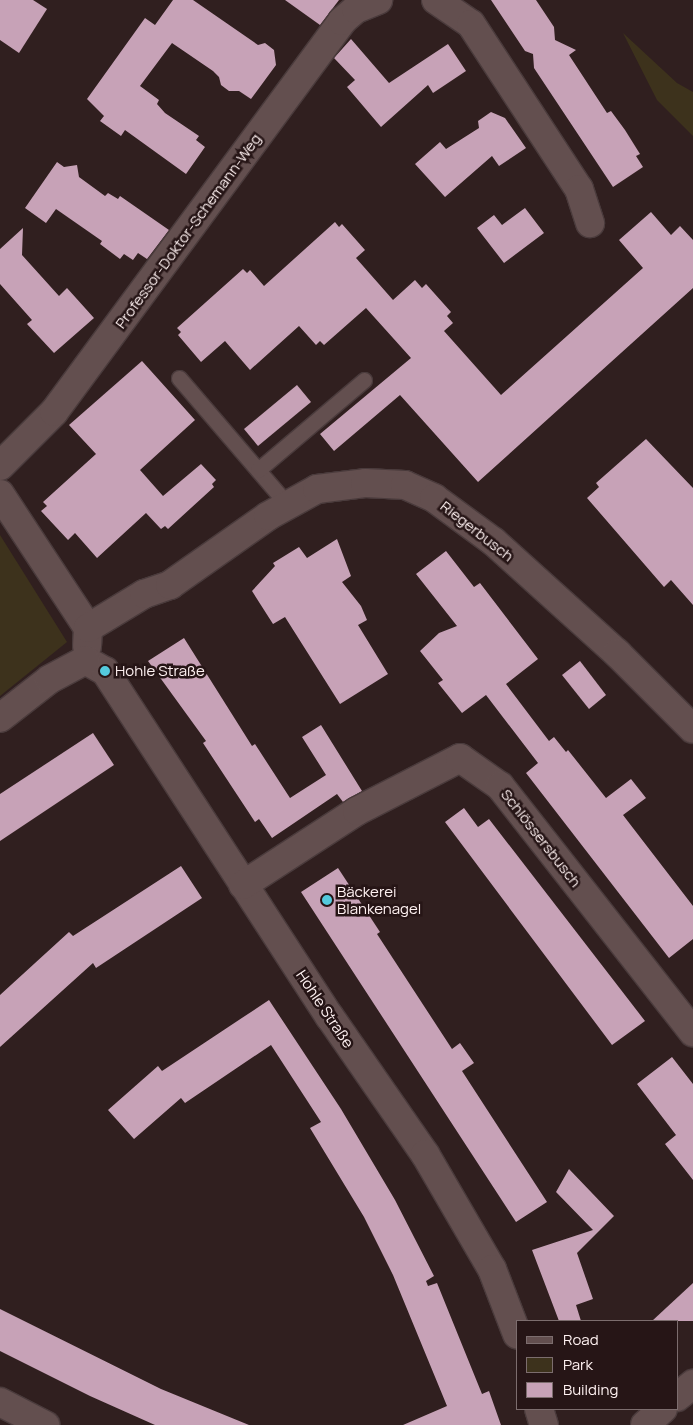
<!DOCTYPE html>
<meta charset="utf-8">
<style>
body{margin:0}
#map{position:relative;width:693px;height:1425px;overflow:hidden;background:#301f1f;font-family:Manrope,sans-serif}
div>[style]{position:absolute}
[style*='--x']{left:calc(var(--x)*1px);top:calc(var(--y)*1px);width:calc(var(--w)*1px);rotate:calc(var(--a)*1deg)}
.green>*{inset:0;background:#3d321c}
.building>*{inset:0;background:#c7a2b7}
.roads{filter:drop-shadow(1px 0 #4a3b3c) drop-shadow(-1px 0 #4a3b3c) drop-shadow(0 1px #4a3b3c) drop-shadow(0 -1px #4a3b3c)}
.service>*{height:15px;margin:-7.5px;padding:0 7.5px;transform-origin:7.5px;border-radius:7.5px;background:#634f4f}
.minor>*{height:28px;margin:-14px;padding:0 14px;transform-origin:14px;border-radius:14px;background:#634f4f}
.dots>*{width:14px;height:14px;translate:-50% -50%;box-sizing:border-box;border:2px solid #261516;border-radius:50%}
span{translate:-50% -50%;white-space:nowrap;text-align:center;line-height:1.15;-webkit-text-stroke:5px #261516;paint-order:stroke}
.street-label{font-size:15px;color:#fef1f1}
.poi-label{font-size:15px;color:#fef1f1}
.left{translate:0 -50%;text-align:left}
.legend{position:absolute;left:516px;top:1320px;width:162px;height:90px;box-sizing:border-box;background:#261516;border:1px solid #7c6d6e;margin:0;padding:6px 9px;list-style:none;font-size:15px;color:#fef1f1}
.legend li{display:flex;align-items:center;gap:10px;height:25px}
.legend b{width:25px;border:1px solid #7c6d6e}
</style>
<div id="map">
<div class="green">
<div style="clip-path:polygon(623px 33px,677px 83px,693px 92px,693px 136px,657px 100px)"></div>
<div style="clip-path:polygon(0 535px,67px 642px,0 696px)"></div>
</div>
<div class="building">
<div style="clip-path:polygon(0 0,33px 0,47px 9px,19px 53px,0 40px)"></div>
<div style="clip-path:polygon(173px 0,193px 0,258px 45px,265px 43px,274px 50px,276px 65px,251px 99px,239px 91px,229px 91px,221px 85px,219px 77px,213px 71px,172px 43px,140px 86px,159px 100px,157px 104px,165px 113px,199px 136px,196px 140px,205px 147px,186px 174px,125px 130px,121px 136px,100px 121px,104px 116px,87px 99px,145px 18px,155px 25px)"></div>
<div style="clip-path:polygon(285px 0,339px 0,320px 25px)"></div>
<div style="clip-path:polygon(491px 0,536px 0,554px 27px,555px 40px,576px 50px,569px 55px,607px 113px,611px 111px,625px 130px,640px 154px,636px 156px,643px 167px,613px 187px,534px 68px,533px 54px,525px 51px)"></div>
<div style="clip-path:polygon(351px 39px,389px 83px,448px 44px,466px 71px,433px 93px,428px 85px,381px 127px,347px 87px,355px 80px,334px 58px)"></div>
<div style="clip-path:polygon(491px 112px,505px 118px,526px 148px,499px 166px,492px 156px,445px 197px,415px 164px,440px 142px,446px 149px,479px 128px,478px 121px)"></div>
<div style="clip-path:polygon(57px 162px,64px 167px,77px 165px,79px 177px,105px 196px,108px 193px,118px 199px,120px 196px,169px 230px,147px 259px,138px 253px,133px 260px,124px 254px,120px 259px,100px 244px,102px 241px,56px 209px,46px 223px,25px 208px)"></div>
<div style="clip-path:polygon(525px 208px,544px 233px,504px 263px,477px 228px,494px 215px,502px 225px)"></div>
<div style="clip-path:polygon(651px 212px,671px 235px,680px 226px,693px 240px,693px 288px,478px 482px,400px 395px,334px 451px,320px 434px,411px 358px,366px 308px,324px 345px,320px 341px,316px 345px,299px 326px,250px 370px,225px 341px,201px 362px,178px 335px,181px 332px,177px 328px,243px 269px,247px 273px,250px 270px,264px 286px,335px 222px,339px 227px,342px 224px,365px 250px,356px 258px,393px 300px,415px 280px,422px 288px,426px 284px,451px 312px,447px 316px,453px 323px,444px 331px,501px 395px,643px 268px,619px 240px)"></div>
<div style="clip-path:polygon(23px 228px,22px 255px,59px 296px,67px 288px,94px 318px,54px 353px,27px 324px,32px 320px,0 284px,0 249px)"></div>
<div style="clip-path:polygon(142px 361px,195px 420px,140px 470px,163px 496px,201px 464px,216px 480px,212px 484px,214px 487px,168px 529px,165px 526px,161px 529px,146px 513px,97px 558px,75px 533px,68px 540px,41px 511px,47px 506px,43px 502px,96px 454px,69px 425px)"></div>
<div style="clip-path:polygon(297px 385px,311px 402px,258px 446px,244px 429px)"></div>
<div style="clip-path:polygon(646px 439px,693px 488px,693px 605px,671px 580px,664px 587px,587px 498px,599px 487px,596px 483px)"></div>
<div style="clip-path:polygon(337px 539px,351px 576px,342px 582px,361px 606px,367px 620px,358px 625px,388px 674px,340px 704px,285px 617px,273px 624px,252px 591px,275px 566px,273px 563px,299px 547px,307px 558px)"></div>
<div style="clip-path:polygon(446px 551px,474px 587px,480px 583px,538px 659px,506px 684px,549px 741px,554px 737px,566px 752px,568px 750px,606px 798px,631px 779px,646px 798px,623px 815px,693px 906px,693px 939px,669px 958px,526px 773px,538px 763px,486px 695px,462px 713px,438px 683px,443px 680px,420px 651px,439px 633px,457px 626px,416px 574px)"></div>
<div style="clip-path:polygon(184px 638px,252px 746px,255px 744px,290px 798px,326px 775px,302px 737px,321px 725px,362px 791px,343px 802px,337px 794px,272px 838px,259px 819px,255px 822px,203px 743px,206px 741px,148px 661px)"></div>
<div style="clip-path:polygon(580px 661px,606px 695px,589px 709px,562px 675px)"></div>
<div style="clip-path:polygon(93px 733px,114px 765px,0 841px,0 794px)"></div>
<div style="clip-path:polygon(464px 808px,478px 827px,489px 819px,645px 1021px,612px 1045px,445px 822px)"></div>
<div style="clip-path:polygon(181px 866px,202px 898px,96px 968px,93px 963px,0 1047px,0 995px,69px 932px,73px 936px)"></div>
<div style="clip-path:polygon(338px 868px,380px 932px,377px 934px,452px 1049px,460px 1043px,474px 1063px,462px 1071px,547px 1202px,516px 1222px,301px 892px)"></div>
<div style="clip-path:polygon(269px 1000px,341px 1109px,395px 1200px,434px 1276px,426px 1281px,428px 1286px,437px 1283px,482px 1394px,489px 1391px,501px 1425px,403px 1425px,447px 1406px,393px 1275px,364px 1217px,310px 1128px,321px 1122px,271px 1045px,185px 1103px,181px 1098px,134px 1139px,108px 1110px,158px 1066px,162px 1071px)"></div>
<div style="clip-path:polygon(672px 1057px,693px 1084px,693px 1180px,665px 1144px,676px 1135px,637px 1084px)"></div>
<div style="clip-path:polygon(569px 1169px,614px 1216px,577px 1253px,593px 1299px,576px 1305px,581px 1321px,559px 1321px,532px 1250px,593px 1230px,556px 1192px)"></div>
<div style="clip-path:polygon(693px 1283px,693px 1321px,652px 1321px)"></div>
<div style="clip-path:polygon(0 1309px,161px 1389px,249px 1425px,155px 1425px,90px 1396px,0 1351px)"></div>
</div>
<div class="roads">
<div class="service">
<div style="--x:179;--y:378;--w:167;--a:49.4"></div>
<div style="--x:258;--y:470;--w:139;--a:-40.3"></div>
</div>
<div class="minor">
<div style="--x:436;--y:0;--w:42;--a:34.4"></div>
<div style="--x:471;--y:24;--w:197;--a:56.8"></div>
<div style="--x:579;--y:189;--w:36;--a:72"></div>
<div style="--x:0;--y:466;--w:76;--a:-45"></div>
<div style="--x:54;--y:412;--w:486;--a:-53.6"></div>
<div style="--x:342;--y:21;--w:18;--a:-41"></div>
<div style="--x:356;--y:9;--w:24;--a:-22"></div>
<div style="--x:0;--y:494;--w:160;--a:56.7"></div>
<div style="--x:88;--y:628;--w:18;--a:93"></div>
<div style="--x:88;--y:628;--w:66;--a:-31.3"></div>
<div style="--x:144;--y:594;--w:28;--a:-19"></div>
<div style="--x:170;--y:585;--w:120;--a:-35.1"></div>
<div style="--x:268;--y:516;--w:56;--a:-28.9"></div>
<div style="--x:317;--y:489;--w:48;--a:-7.1"></div>
<div style="--x:365;--y:483;--w:40;--a:2.9"></div>
<div style="--x:405;--y:485;--w:32;--a:24"></div>
<div style="--x:434;--y:498;--w:74;--a:36.3"></div>
<div style="--x:494;--y:542;--w:166;--a:42.1"></div>
<div style="--x:617;--y:653;--w:107;--a:45"></div>
<div style="--x:85;--y:660;--w:23;--a:29"></div>
<div style="--x:105;--y:671;--w:413;--a:57"></div>
<div style="--x:330;--y:1017;--w:167;--a:55.3"></div>
<div style="--x:425;--y:1154;--w:133;--a:59.8"></div>
<div style="--x:492;--y:1269;--w:70;--a:69"></div>
<div style="--x:0;--y:718;--w:63;--a:-38"></div>
<div style="--x:50;--y:679;--w:40;--a:-28"></div>
<div style="--x:243;--y:885;--w:136;--a:-33"></div>
<div style="--x:357;--y:811;--w:116;--a:-27.2"></div>
<div style="--x:460;--y:758;--w:49;--a:35"></div>
<div style="--x:500;--y:786;--w:313;--a:51.9"></div>
<div style="--x:677;--y:1397;--w:21;--a:-39"></div>
<div style="--x:0;--y:1402;--w:51;--a:27.1"></div>
<div style="--x:539;--y:1409;--w:17;--a:73"></div>
<div style="--x:645;--y:1425;--w:24;--a:-42"></div>
</div>
</div>
<div class="dots">
<div style="left:105px;top:671px;background:#54cadd"></div>
<div style="left:327px;top:900px;background:#54cadd"></div>
</div>
<div class="street-label">
<span style="left:188px;top:231px;rotate:-54deg">Professor-Doktor-Schemann-Weg</span>
<span style="left:477px;top:531px;rotate:38deg">Riegerbusch</span>
<span style="left:541px;top:838px;rotate:52deg">Schlössersbusch</span>
<span style="left:325px;top:1009px;rotate:56deg">Hohle Straße</span>
</div>
<div class="poi-label">
<span class="left" style="left:115px;top:671px">Hohle Straße</span>
<span class="left" style="left:337px;top:900px">Bäckerei<br>Blankenagel</span>
</div>
<ul class="legend">
<li><b style="height:6px;background:#634f4f"></b>Road</li>
<li><b style="height:14px;background:#3d321c"></b>Park</li>
<li><b style="height:14px;background:#c7a2b7"></b>Building</li>
</ul>
</div>
